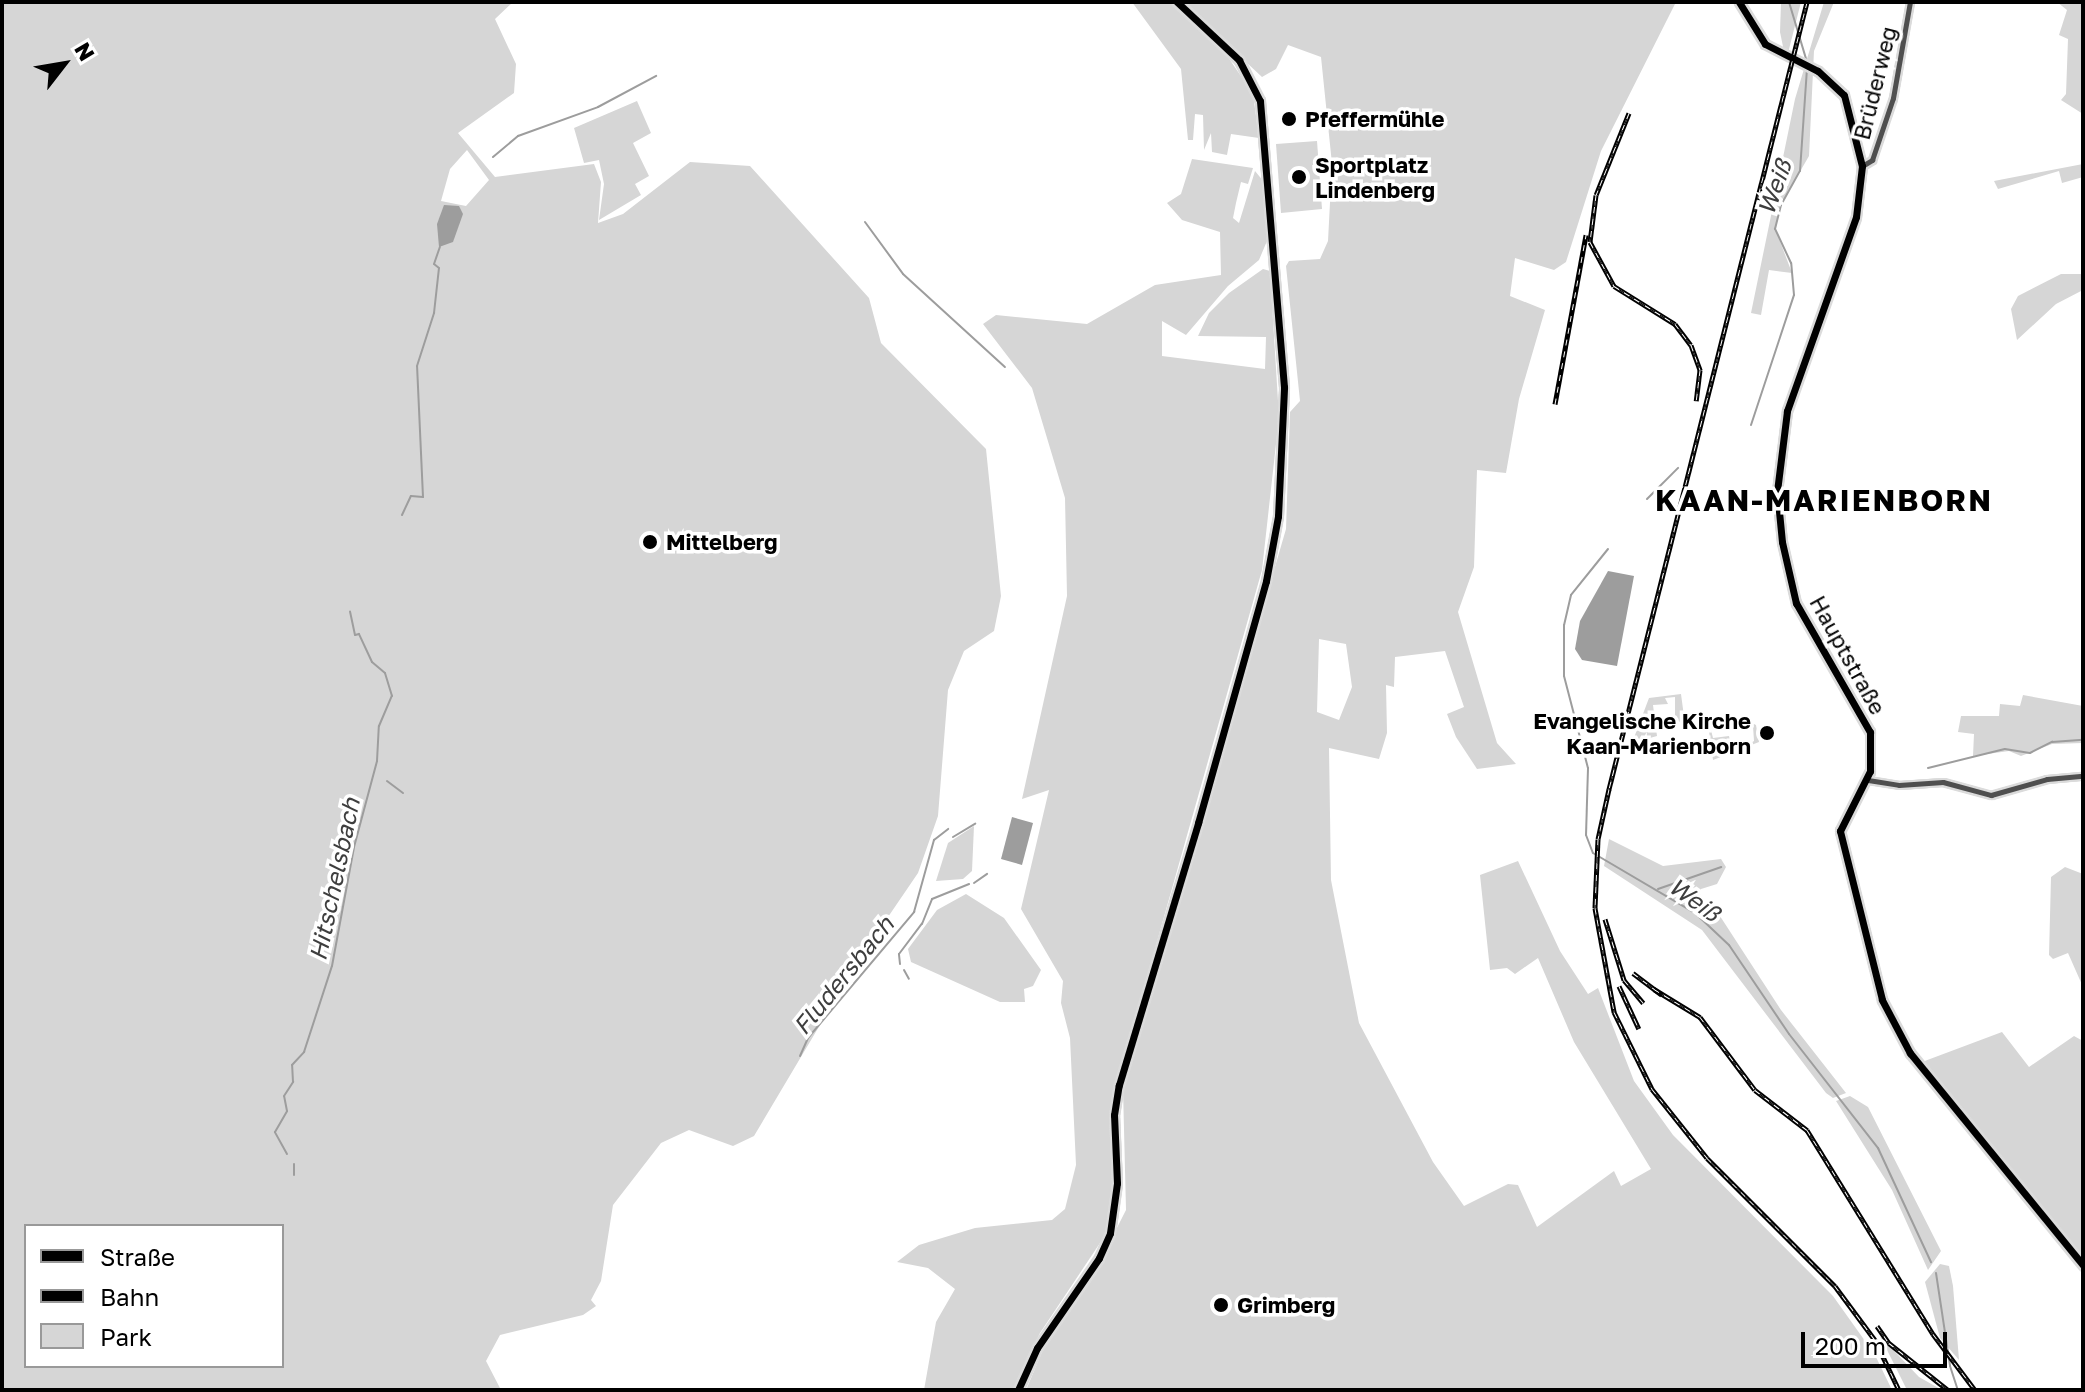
<!DOCTYPE html>
<meta charset="utf-8">
<style>
body{margin:0}
#map{position:relative;width:2085px;height:1392px;overflow:hidden;background:#fff;font-family:"Golos Text",sans-serif}
div>[style]{position:absolute}
[style*='--x']{left:calc(var(--x)*1px);top:calc(var(--y)*1px);width:calc(var(--w)*1px);rotate:calc(var(--a)*1deg)}
.green>*{inset:0;background:#d6d6d6}
.water>*{inset:0;background:#9d9d9d}
.stream>*{height:2px;margin:-1px;padding:0 1px;transform-origin:1px;border-radius:1px;background:#9d9d9d}
.roads{filter:drop-shadow(2px 0 #dbdbdb) drop-shadow(-2px 0 #dbdbdb) drop-shadow(0 2px #dbdbdb) drop-shadow(0 -2px #dbdbdb)}
.minor>*{height:5px;margin:-2.5px;padding:0 2.5px;transform-origin:2.5px;border-radius:2.5px;background:#4f4f4f}
.major>*{height:7px;margin:-3.5px;padding:0 3.5px;transform-origin:3.5px;border-radius:3.5px;background:#000}
.rail>*{height:5px;margin-top:-2.5px;transform-origin:0;background:repeating-linear-gradient(90deg,#fff 0 6px,#000 0 12px);box-sizing:border-box;border-block:2px solid #000}
.dots>*{width:22px;height:22px;translate:-50% -50%;box-sizing:border-box;border:4px solid #fff;border-radius:50%}
span{translate:-50% -50%;white-space:nowrap;text-align:center;line-height:1.15;-webkit-text-stroke:7px #fff;paint-order:stroke}
.street-label{font-size:22px;color:#000}
.poi-label{font-size:22px;color:#000;font-weight:700}
.left{translate:0 -50%;text-align:left}
.right{translate:-100% -50%;text-align:right}
.water-label{font-size:24px;color:#3e3e3e;font-style:italic}
.district-label{font-size:30px;color:#000;font-weight:700;letter-spacing:2px}
.frame{position:absolute;inset:0;border:4px solid #000;pointer-events:none}
.legend{position:absolute;left:24px;top:1224px;width:260px;height:144px;box-sizing:border-box;background:#fff;border:2px solid #999;margin:0;padding:10px 14px;list-style:none;font-size:24px;color:#000}
.legend li{display:flex;align-items:center;gap:16px;height:40px}
.legend b{width:40px;border:2px solid #999}
.north{position:absolute;left:24px;top:24px;width:80px;height:80px;-webkit-text-stroke:6px #fff;paint-order:stroke;rotate:59deg;font-size:22px;font-weight:700;line-height:32px;text-align:center;color:#000}
.north::after{content:'';display:block;margin:auto;width:28px;height:36px;background:#000;clip-path:polygon(50% 0,100% 100%,50% 72%,0 100%)}
.scale{position:absolute;left:1801px;top:1332px;width:146px;height:36px;box-sizing:border-box;border:4px solid #000;border-top:0;padding-left:10px;font-size:24px;line-height:28px;white-space:nowrap;color:#000;-webkit-text-stroke:6px #fff;paint-order:stroke}
</style>
<div id="map">
<div class="green">
<div style="clip-path:polygon(evenodd,2px 2px,513px 2px,495px 19px,516px 64px,514px 93px,458px 133px,495px 177px,594px 164px,601px 182px,598px 223px,623px 214px,690px 162px,750px 166px,869px 298px,881px 343px,986px 449px,1001px 596px,994px 631px,964px 651px,948px 690px,938px 816px,918px 873px,858px 961px,754px 1136px,733px 1146px,689px 1130px,661px 1143px,613px 1205px,601px 1281px,591px 1300px,596px 1306px,583px 1315px,500px 1335px,486px 1361px,501px 1390px,2px 1390px,2px 2px,467px 150px,489px 180px,466px 206px,441px 201px,450px 169px,467px 150px,2px 2px,26px 1226px,282px 1226px,282px 1366px,26px 1366px,26px 1226px)"></div>
<div style="clip-path:polygon(1132px 2px,1172px 2px,1228px 57px,1253px 94px,1259px 138px,1231px 134px,1227px 155px,1212px 152px,1211px 133px,1204px 150px,1203px 115px,1195px 114px,1193px 140px,1188px 140px,1181px 69px)"></div>
<div style="clip-path:polygon(evenodd,1182px 2px,1676px 2px,1601px 151px,1566px 262px,1554px 270px,1515px 258px,1510px 296px,1545px 310px,1519px 399px,1506px 473px,1477px 470px,1474px 567px,1458px 612px,1497px 743px,1516px 764px,1477px 769px,1456px 737px,1447px 714px,1464px 707px,1445px 651px,1395px 657px,1394px 687px,1386px 685px,1387px 733px,1379px 759px,1329px 748px,1331px 880px,1359px 1023px,1433px 1162px,1464px 1206px,1508px 1184px,1518px 1185px,1537px 1227px,1614px 1171px,1621px 1186px,1651px 1169px,1574px 1042px,1538px 958px,1515px 974px,1507px 968px,1490px 970px,1480px 875px,1518px 861px,1560px 951px,1588px 994px,1598px 988px,1634px 1081px,1673px 1135px,1833px 1296px,1875px 1355px,1892px 1390px,1026px 1390px,1042px 1352px,1088px 1285px,1126px 1210px,1123px 1089px,1286px 529px,1290px 412px,1300px 401px,1286px 266px,1289px 261px,1320px 259px,1328px 241px,1332px 164px,1321px 57px,1288px 45px,1276px 69px,1262px 77px,1182px 2px,1319px 639px,1346px 644px,1352px 687px,1339px 720px,1317px 712px,1319px 639px)"></div>
<div style="clip-path:polygon(1781px 2px,1801px 2px,1786px 61px,1780px 32px)"></div>
<div style="clip-path:polygon(1824px 2px,1834px 2px,1814px 51px,1809px 156px,1780px 206px,1775px 228px,1792px 273px,1769px 270px,1761px 315px,1751px 313px,1795px 99px)"></div>
<div style="clip-path:polygon(2057px 2px,2083px 2px,2083px 114px,2061px 100px,2066px 94px,2068px 39px,2059px 35px,2067px 10px)"></div>
<div style="clip-path:polygon(637px 101px,651px 133px,633px 143px,649px 176px,635px 184px,641px 195px,599px 220px,604px 184px,599px 160px,584px 163px,574px 128px)"></div>
<div style="clip-path:polygon(1317px 141px,1322px 209px,1281px 213px,1276px 144px)"></div>
<div style="clip-path:polygon(1192px 159px,1253px 168px,1248px 184px,1241px 182px,1236px 203px,1233px 218px,1239px 223px,1255px 171px,1264px 182px,1267px 241px,1259px 260px,1228px 286px,1186px 335px,1162px 321px,1162px 356px,1265px 369px,1266px 337px,1198px 336px,1209px 313px,1229px 293px,1263px 269px,1270px 271px,1279px 417px,1262px 570px,1121px 1069px,1113px 1196px,1104px 1237px,1040px 1333px,1013px 1390px,924px 1390px,936px 1322px,955px 1289px,928px 1268px,897px 1262px,919px 1245px,975px 1228px,1052px 1220px,1065px 1209px,1076px 1165px,1070px 1038px,1061px 1003px,1063px 981px,1021px 909px,1049px 790px,1022px 799px,1067px 596px,1065px 498px,1032px 388px,983px 324px,996px 315px,1087px 324px,1155px 285px,1221px 275px,1220px 232px,1182px 220px,1167px 203px,1181px 194px)"></div>
<div style="clip-path:polygon(2083px 164px,2083px 177px,2062px 183px,2059px 171px,1998px 189px,1994px 181px)"></div>
<div style="clip-path:polygon(2061px 274px,2083px 274px,2083px 290px,2056px 304px,2017px 340px,2011px 309px,2018px 296px)"></div>
<div style="clip-path:polygon(1681px 694px,1685px 724px,1675px 720px,1675px 697px,1665px 698px,1668px 704px,1653px 705px,1657px 736px,1632px 743px,1649px 698px)"></div>
<div style="clip-path:polygon(2023px 695px,2083px 706px,2083px 743px,2052px 744px,2021px 756px,2009px 751px,1973px 756px,1974px 734px,1958px 732px,1961px 716px,1999px 716px,2000px 704px,2020px 706px)"></div>
<div style="clip-path:polygon(1726px 721px,1710px 726px,1713px 738px,1729px 736px,1730px 741px,1748px 745px,1754px 741px,1753px 726px,1746px 727px,1750px 722px,1756px 725px,1759px 742px,1713px 760px,1708px 724px)"></div>
<div style="clip-path:polygon(974px 826px,972px 871px,963px 879px,936px 881px,948px 843px)"></div>
<div style="clip-path:polygon(1609px 839px,1663px 866px,1721px 859px,1726px 867px,1717px 884px,1701px 889px,1701px 900px,1718px 913px,1781px 1010px,1846px 1093px,1833px 1098px,1826px 1093px,1702px 930px,1604px 866px)"></div>
<div style="clip-path:polygon(2065px 867px,2083px 874px,2083px 987px,2068px 953px,2053px 959px,2049px 955px,2051px 877px)"></div>
<div style="clip-path:polygon(966px 894px,1004px 918px,1041px 970px,1033px 986px,1024px 989px,1025px 1002px,1000px 1002px,911px 962px,908px 949px,937px 910px)"></div>
<div style="clip-path:polygon(2002px 1032px,2029px 1067px,2074px 1036px,2083px 1041px,2083px 1259px,1922px 1062px)"></div>
<div style="clip-path:polygon(1850px 1096px,1868px 1107px,1941px 1251px,1928px 1270px,1892px 1190px,1836px 1101px)"></div>
<div style="clip-path:polygon(1940px 1264px,1949px 1266px,1953px 1286px,1959px 1360px,1940px 1338px,1925px 1282px)"></div>
<div style="clip-path:polygon(1880px 1336px,1919px 1377px,1942px 1390px,1907px 1390px)"></div>
</div>
<div class="water">
<div style="clip-path:polygon(444px 205px,459px 206px,463px 214px,453px 242px,439px 247px,437px 224px)"></div>
<div style="clip-path:polygon(1608px 571px,1634px 576px,1617px 666px,1582px 660px,1575px 649px,1580px 621px)"></div>
<div style="clip-path:polygon(1012px 817px,1033px 823px,1022px 865px,1001px 859px)"></div>
</div>
<div class="stream">
<div style="--x:1789;--y:2;--w:63;--a:73.3"></div>
<div style="--x:493;--y:157;--w:33;--a:-40"></div>
<div style="--x:518;--y:136;--w:85;--a:-19.9"></div>
<div style="--x:598;--y:107;--w:66;--a:-28.1"></div>
<div style="--x:865;--y:222;--w:64;--a:53.8"></div>
<div style="--x:903;--y:274;--w:138;--a:42.4"></div>
<div style="--x:1751;--y:425;--w:137;--a:-71.7"></div>
<div style="--x:1794;--y:295;--w:32;--a:-95"></div>
<div style="--x:1791;--y:263;--w:38;--a:-115"></div>
<div style="--x:1775;--y:229;--w:25;--a:-76"></div>
<div style="--x:1781;--y:205;--w:39;--a:-61"></div>
<div style="--x:1800;--y:171;--w:102;--a:-86.1"></div>
<div style="--x:1647;--y:499;--w:44;--a:-45"></div>
<div style="--x:402;--y:515;--w:21;--a:-65"></div>
<div style="--x:411;--y:496;--w:12;--a:5"></div>
<div style="--x:423;--y:497;--w:131;--a:-92.6"></div>
<div style="--x:417;--y:366;--w:56;--a:-72.2"></div>
<div style="--x:434;--y:313;--w:45;--a:-83.7"></div>
<div style="--x:439;--y:268;--w:6;--a:-141"></div>
<div style="--x:434;--y:264;--w:18;--a:-71"></div>
<div style="--x:1608;--y:549;--w:59;--a:128.8"></div>
<div style="--x:1571;--y:595;--w:31;--a:103"></div>
<div style="--x:1564;--y:625;--w:51;--a:90"></div>
<div style="--x:1564;--y:676;--w:95;--a:75.4"></div>
<div style="--x:1588;--y:768;--w:67;--a:91.7"></div>
<div style="--x:1586;--y:835;--w:19;--a:69"></div>
<div style="--x:1593;--y:853;--w:118;--a:30.5"></div>
<div style="--x:1695;--y:913;--w:47;--a:43.3"></div>
<div style="--x:1729;--y:945;--w:107;--a:56"></div>
<div style="--x:1789;--y:1034;--w:145;--a:52"></div>
<div style="--x:1878;--y:1148;--w:126;--a:65.1"></div>
<div style="--x:1928;--y:768;--w:79;--a:-13.9"></div>
<div style="--x:2005;--y:749;--w:25;--a:9"></div>
<div style="--x:2030;--y:753;--w:25;--a:-27"></div>
<div style="--x:2052;--y:742;--w:31;--a:-4"></div>
<div style="--x:387;--y:781;--w:20;--a:37"></div>
<div style="--x:953;--y:837;--w:26;--a:-31"></div>
<div style="--x:974;--y:883;--w:16;--a:-35"></div>
<div style="--x:1658;--y:889;--w:67;--a:-19.2"></div>
<div style="--x:900;--y:964;--w:10;--a:-96"></div>
<div style="--x:899;--y:954;--w:38;--a:-53"></div>
<div style="--x:922;--y:924;--w:27;--a:-68"></div>
<div style="--x:932;--y:899;--w:40;--a:-22"></div>
<div style="--x:904;--y:970;--w:10;--a:61"></div>
<div style="--x:800;--y:1056;--w:20;--a:-66"></div>
<div style="--x:808;--y:1038;--w:165;--a:-49.9"></div>
<div style="--x:914;--y:912;--w:75;--a:-74.5"></div>
<div style="--x:934;--y:840;--w:18;--a:-38"></div>
<div style="--x:287;--y:1154;--w:25;--a:-119"></div>
<div style="--x:275;--y:1132;--w:24;--a:-60"></div>
<div style="--x:287;--y:1111;--w:15;--a:-101"></div>
<div style="--x:284;--y:1096;--w:17;--a:-57"></div>
<div style="--x:293;--y:1082;--w:17;--a:-93"></div>
<div style="--x:292;--y:1065;--w:18;--a:-47"></div>
<div style="--x:304;--y:1052;--w:90;--a:-72"></div>
<div style="--x:332;--y:966;--w:121;--a:-79.5"></div>
<div style="--x:354;--y:847;--w:89;--a:-75"></div>
<div style="--x:377;--y:761;--w:35;--a:-87"></div>
<div style="--x:379;--y:726;--w:33;--a:-67"></div>
<div style="--x:392;--y:696;--w:24;--a:-107"></div>
<div style="--x:385;--y:673;--w:17;--a:-140"></div>
<div style="--x:372;--y:662;--w:31;--a:-115"></div>
<div style="--x:359;--y:634;--w:4;--a:166"></div>
<div style="--x:355;--y:635;--w:24;--a:-102"></div>
<div style="--x:294;--y:1175;--w:11;--a:-90"></div>
<div style="--x:1936;--y:1273;--w:94;--a:81.4"></div>
<div style="--x:1950;--y:1366;--w:25;--a:72"></div>
</div>
<div class="roads">
<div class="minor">
<div style="--x:1862;--y:166;--w:12;--a:-31"></div>
<div style="--x:1872;--y:160;--w:65;--a:-71.3"></div>
<div style="--x:1893;--y:98;--w:97;--a:-80"></div>
<div style="--x:1868;--y:780;--w:31;--a:9"></div>
<div style="--x:1899;--y:785;--w:44;--a:-3.9"></div>
<div style="--x:1943;--y:782;--w:50;--a:15.2"></div>
<div style="--x:1991;--y:795;--w:58;--a:-15.9"></div>
<div style="--x:2047;--y:779;--w:36;--a:-5"></div>
</div>
<div class="major">
<div style="--x:1739;--y:2;--w:49;--a:58.2"></div>
<div style="--x:1765;--y:44;--w:59;--a:27"></div>
<div style="--x:1818;--y:71;--w:35;--a:43"></div>
<div style="--x:1844;--y:95;--w:73;--a:75.8"></div>
<div style="--x:1862;--y:166;--w:51;--a:96.7"></div>
<div style="--x:1856;--y:217;--w:206;--a:109.6"></div>
<div style="--x:1787;--y:411;--w:81;--a:97.1"></div>
<div style="--x:1777;--y:491;--w:51;--a:84.4"></div>
<div style="--x:1782;--y:542;--w:63;--a:77.1"></div>
<div style="--x:1796;--y:603;--w:149;--a:60.2"></div>
<div style="--x:1870;--y:732;--w:39;--a:90"></div>
<div style="--x:1870;--y:771;--w:67;--a:116.6"></div>
<div style="--x:1840;--y:831;--w:174;--a:76"></div>
<div style="--x:1882;--y:1000;--w:60;--a:62.2"></div>
<div style="--x:1910;--y:1053;--w:274;--a:50.8"></div>
<div style="--x:1018;--y:1390;--w:46;--a:-65.7"></div>
<div style="--x:1037;--y:1348;--w:109;--a:-55.4"></div>
<div style="--x:1099;--y:1258;--w:27;--a:-66"></div>
<div style="--x:1110;--y:1233;--w:50;--a:-82"></div>
<div style="--x:1117;--y:1183;--w:68;--a:-92.5"></div>
<div style="--x:1114;--y:1115;--w:30;--a:-81"></div>
<div style="--x:1119;--y:1085;--w:274;--a:-73.2"></div>
<div style="--x:1198;--y:823;--w:251;--a:-74.3"></div>
<div style="--x:1266;--y:581;--w:66;--a:-79.5"></div>
<div style="--x:1278;--y:516;--w:129;--a:-87.3"></div>
<div style="--x:1284;--y:387;--w:287;--a:-94.8"></div>
<div style="--x:1260;--y:101;--w:46;--a:-117.1"></div>
<div style="--x:1239;--y:60;--w:85;--a:-136.9"></div>
</div>
</div>
<div class="rail">
<div style="--x:1807;--y:2;--w:812;--a:104.12"></div>
<div style="--x:1609;--y:789;--w:51;--a:102.4"></div>
<div style="--x:1598;--y:839;--w:69;--a:92.5"></div>
<div style="--x:1595;--y:908;--w:106;--a:79.6"></div>
<div style="--x:1614;--y:1012;--w:86;--a:63.7"></div>
<div style="--x:1652;--y:1089;--w:88;--a:51.4"></div>
<div style="--x:1707;--y:1158;--w:181;--a:45"></div>
<div style="--x:1835;--y:1286;--w:67;--a:53.5"></div>
<div style="--x:1875;--y:1340;--w:55;--a:64.4"></div>
<div style="--x:1629;--y:113;--w:88;--a:111.9"></div>
<div style="--x:1596;--y:195;--w:47;--a:97.3"></div>
<div style="--x:1590;--y:242;--w:50;--a:61.4"></div>
<div style="--x:1614;--y:286;--w:72;--a:31.9"></div>
<div style="--x:1675;--y:324;--w:26;--a:53"></div>
<div style="--x:1691;--y:345;--w:27;--a:70"></div>
<div style="--x:1700;--y:370;--w:31;--a:97"></div>
<div style="--x:1555;--y:404;--w:172;--a:-79.6"></div>
<div style="--x:1605;--y:919;--w:64;--a:72.7"></div>
<div style="--x:1624;--y:980;--w:30;--a:50"></div>
<div style="--x:1633;--y:973;--w:36;--a:37"></div>
<div style="--x:1619;--y:986;--w:47;--a:65.1"></div>
<div style="--x:1654;--y:989;--w:54;--a:31.3"></div>
<div style="--x:1700;--y:1017;--w:91;--a:53"></div>
<div style="--x:1755;--y:1090;--w:66;--a:37.6"></div>
<div style="--x:1807;--y:1130;--w:240;--a:58.3"></div>
<div style="--x:1933;--y:1334;--w:70;--a:53.1"></div>
<div style="--x:1877;--y:1326;--w:21;--a:55"></div>
<div style="--x:1889;--y:1343;--w:75;--a:38.5"></div>
</div>
<div class="dots">
<div style="left:1289px;top:119px;background:#000"></div>
<div style="left:1299px;top:177px;background:#000"></div>
<div style="left:650px;top:542px;background:#000"></div>
<div style="left:1767px;top:733px;background:#000"></div>
<div style="left:1221px;top:1305px;background:#000"></div>
</div>
<div class="street-label">
<span style="left:1875px;top:83px;rotate:-76deg">Brüderweg</span>
<span style="left:1848px;top:655px;rotate:61deg">Hauptstraße</span>
</div>
<div class="poi-label">
<span class="left" style="left:1305px;top:119px">Pfeffermühle</span>
<span class="left" style="left:1315px;top:177px">Sportplatz<br>Lindenberg</span>
<span class="left" style="left:666px;top:542px">Mittelberg</span>
<span class="right" style="left:1751px;top:733px">Evangelische Kirche<br>Kaan-Marienborn</span>
<span class="left" style="left:1237px;top:1305px">Grimberg</span>
</div>
<div class="water-label">
<span style="left:1774px;top:187px;rotate:-70deg">Weiß</span>
<span style="left:334px;top:879px;rotate:-78deg">Hitschelsbach</span>
<span style="left:1695px;top:899px;rotate:36deg">Weiß</span>
<span style="left:843px;top:975px;rotate:-51deg">Fludersbach</span>
</div>
<div class="district-label">
<span style="left:1824px;top:500px">KAAN-MARIENBORN</span>
</div>
<div class="frame"></div>
<ul class="legend">
<li><b style="height:10px;background:#000"></b>Straße</li>
<li><b style="height:10px;background:#000"></b>Bahn</li>
<li><b style="height:22px;background:#d6d6d6"></b>Park</li>
</ul>
<div class="north">N</div>
<div class="scale">200 m</div>
</div>
